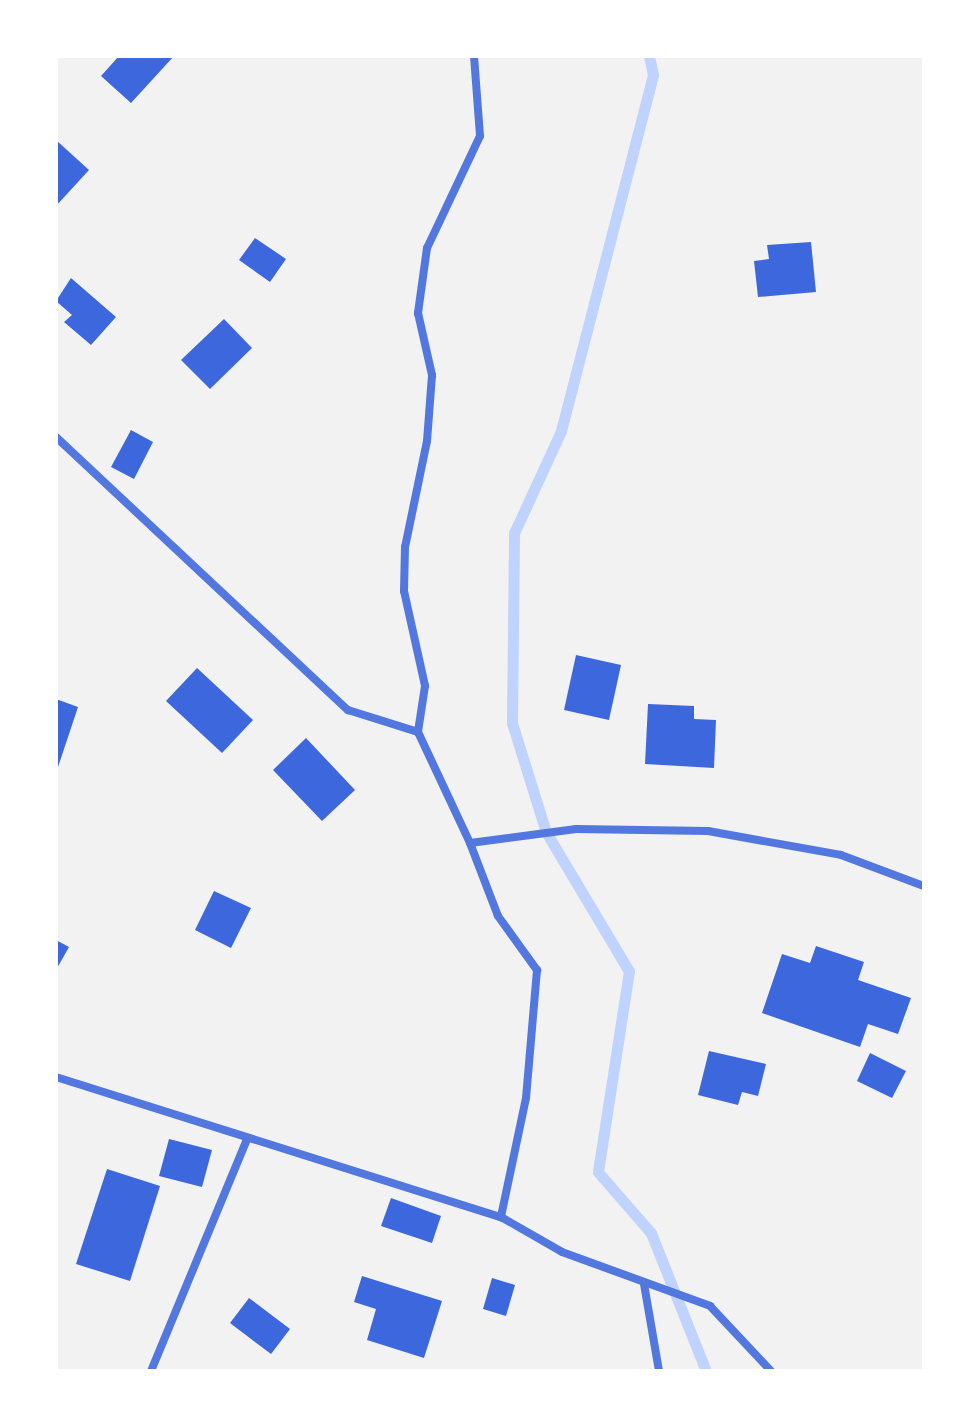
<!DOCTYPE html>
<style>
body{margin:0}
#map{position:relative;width:980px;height:1427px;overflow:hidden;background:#f2f2f2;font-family:Merriweather,serif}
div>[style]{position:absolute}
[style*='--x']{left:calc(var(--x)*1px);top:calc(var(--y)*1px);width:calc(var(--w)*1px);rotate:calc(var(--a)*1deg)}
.stream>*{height:11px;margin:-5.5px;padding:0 5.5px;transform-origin:5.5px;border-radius:5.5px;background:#bfd3fe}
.building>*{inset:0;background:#3d67dc}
.minor>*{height:8px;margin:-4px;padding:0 4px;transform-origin:4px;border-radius:4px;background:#5277de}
span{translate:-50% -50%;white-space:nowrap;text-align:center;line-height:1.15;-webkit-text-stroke:8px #fff;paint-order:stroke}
.frame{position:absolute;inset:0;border:58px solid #fff;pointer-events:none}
</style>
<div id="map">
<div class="stream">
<div style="--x:649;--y:56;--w:19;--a:78"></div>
<div style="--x:653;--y:75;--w:368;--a:104.5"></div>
<div style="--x:561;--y:431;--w:112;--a:114.7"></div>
<div style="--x:514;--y:533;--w:190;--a:90.6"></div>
<div style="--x:512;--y:723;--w:114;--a:72.7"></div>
<div style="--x:546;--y:832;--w:162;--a:59.2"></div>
<div style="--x:629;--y:971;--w:203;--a:98.8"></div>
<div style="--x:598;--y:1172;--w:81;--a:49"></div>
<div style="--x:651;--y:1233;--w:149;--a:68.3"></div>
</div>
<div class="building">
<div style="clip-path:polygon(119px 56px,174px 56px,131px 103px,101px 76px)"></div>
<div style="clip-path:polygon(56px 140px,89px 170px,56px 206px)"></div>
<div style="clip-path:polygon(255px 238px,286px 259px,270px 282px,239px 260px)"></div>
<div style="clip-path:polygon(811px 242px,816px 292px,758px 297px,754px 261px,769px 259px,767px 245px)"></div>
<div style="clip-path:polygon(71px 278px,116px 317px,91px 345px,64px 322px,72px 315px,56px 301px)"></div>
<div style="clip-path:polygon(224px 319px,252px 348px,210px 389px,181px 360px)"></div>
<div style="clip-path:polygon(131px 430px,153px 442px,134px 479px,111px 467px)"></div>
<div style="clip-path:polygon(576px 655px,621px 665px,609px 720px,564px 710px)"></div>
<div style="clip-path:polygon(197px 668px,253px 720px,222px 753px,166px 701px)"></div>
<div style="clip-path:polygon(56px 699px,78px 707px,57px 770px,56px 770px)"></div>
<div style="clip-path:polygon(648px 704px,694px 706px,694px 719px,716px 720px,714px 768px,645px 764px)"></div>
<div style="clip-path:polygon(306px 738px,355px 790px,322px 821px,273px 770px)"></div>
<div style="clip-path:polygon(214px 891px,251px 908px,231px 948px,195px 930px)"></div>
<div style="clip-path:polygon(56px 940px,69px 947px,56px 970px)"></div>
<div style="clip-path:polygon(816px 946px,864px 962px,858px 980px,911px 998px,898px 1034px,868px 1024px,860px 1047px,762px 1013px,782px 954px,810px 963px)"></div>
<div style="clip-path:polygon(709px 1051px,766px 1064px,758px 1096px,742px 1092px,738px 1105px,698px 1095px)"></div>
<div style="clip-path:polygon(870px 1053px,906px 1071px,892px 1098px,857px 1081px)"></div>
<div style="clip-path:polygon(169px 1139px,212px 1150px,202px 1187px,159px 1176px)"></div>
<div style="clip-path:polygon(107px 1169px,160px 1186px,130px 1281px,76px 1264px)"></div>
<div style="clip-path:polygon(391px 1198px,441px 1216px,432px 1243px,381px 1226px)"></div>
<div style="clip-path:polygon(362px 1276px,442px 1301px,424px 1358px,367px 1340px,376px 1309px,354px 1302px)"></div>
<div style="clip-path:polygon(492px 1278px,515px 1285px,506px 1316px,483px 1309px)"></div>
<div style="clip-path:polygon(249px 1298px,290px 1329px,271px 1354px,230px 1323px)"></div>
</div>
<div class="minor">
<div style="--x:474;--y:56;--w:80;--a:85.7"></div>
<div style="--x:480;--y:136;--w:124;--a:115.3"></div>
<div style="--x:427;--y:248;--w:66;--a:97.9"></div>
<div style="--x:418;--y:313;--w:64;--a:77.3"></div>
<div style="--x:432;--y:375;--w:66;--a:94.3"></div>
<div style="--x:427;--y:441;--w:108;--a:101.7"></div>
<div style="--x:405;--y:547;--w:44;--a:91.3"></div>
<div style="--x:404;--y:591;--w:97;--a:77.5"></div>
<div style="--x:425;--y:686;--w:47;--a:98.7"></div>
<div style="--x:418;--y:732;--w:123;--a:64.9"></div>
<div style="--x:470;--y:843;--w:78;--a:69"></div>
<div style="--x:498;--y:916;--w:67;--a:54.2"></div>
<div style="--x:537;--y:970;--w:128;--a:94.9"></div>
<div style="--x:526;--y:1098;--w:122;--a:101.9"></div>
<div style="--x:56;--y:437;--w:400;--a:43.1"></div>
<div style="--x:348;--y:710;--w:73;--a:17.4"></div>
<div style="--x:470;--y:843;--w:107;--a:-7.5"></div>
<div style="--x:576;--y:829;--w:132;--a:0.9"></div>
<div style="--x:708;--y:831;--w:135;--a:10.2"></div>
<div style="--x:841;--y:855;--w:89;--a:20.5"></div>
<div style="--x:56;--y:1077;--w:467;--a:17.5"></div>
<div style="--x:501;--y:1217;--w:70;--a:29.8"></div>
<div style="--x:562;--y:1252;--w:158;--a:20"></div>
<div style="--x:710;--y:1306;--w:89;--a:46.8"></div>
<div style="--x:644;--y:1284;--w:88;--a:80.2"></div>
<div style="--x:151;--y:1371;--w:251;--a:-67.5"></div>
</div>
<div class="frame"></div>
</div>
